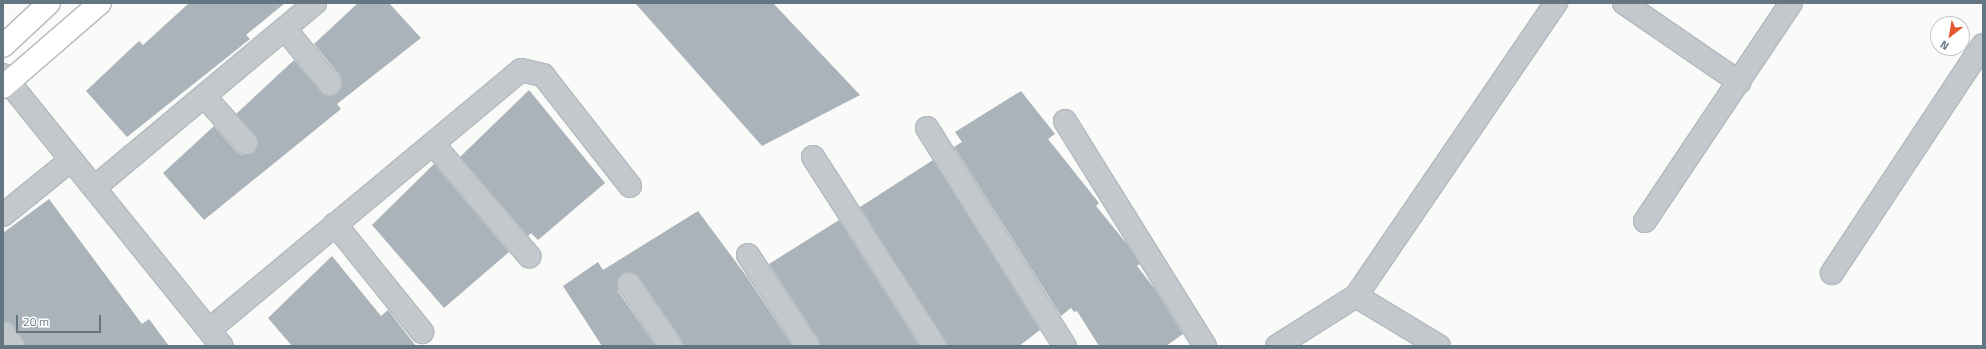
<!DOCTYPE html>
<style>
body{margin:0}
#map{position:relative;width:1986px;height:349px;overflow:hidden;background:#fafaf8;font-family:"Titillium Web",sans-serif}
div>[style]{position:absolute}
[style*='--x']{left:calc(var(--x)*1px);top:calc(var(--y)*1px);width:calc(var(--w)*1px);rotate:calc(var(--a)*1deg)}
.building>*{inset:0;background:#aab3b9}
.roads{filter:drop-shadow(1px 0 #b3babf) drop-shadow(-1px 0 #b3babf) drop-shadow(0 1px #b3babf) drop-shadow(0 -1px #b3babf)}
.street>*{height:22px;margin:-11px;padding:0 11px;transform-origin:11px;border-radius:11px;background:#c3c8cc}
.secondary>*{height:22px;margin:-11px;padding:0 11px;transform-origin:11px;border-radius:11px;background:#fff}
span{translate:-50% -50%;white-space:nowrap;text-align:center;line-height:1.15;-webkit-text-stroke:4px #fff;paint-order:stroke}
.frame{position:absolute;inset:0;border:4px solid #657683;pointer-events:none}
.north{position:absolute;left:1930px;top:16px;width:40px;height:40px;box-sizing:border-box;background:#fff;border:1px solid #c1c8cd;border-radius:50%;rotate:211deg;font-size:11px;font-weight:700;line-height:16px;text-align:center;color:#657683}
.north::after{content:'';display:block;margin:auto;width:14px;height:18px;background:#e4572e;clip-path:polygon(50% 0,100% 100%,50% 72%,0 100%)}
.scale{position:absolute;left:16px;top:315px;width:85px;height:18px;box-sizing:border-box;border:2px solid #657683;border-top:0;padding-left:5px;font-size:12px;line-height:14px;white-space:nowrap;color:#657683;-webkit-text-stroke:3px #fff;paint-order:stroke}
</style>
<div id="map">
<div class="building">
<div style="clip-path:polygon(189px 3px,285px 3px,246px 35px,250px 39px,127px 137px,86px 91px,139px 41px,143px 45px)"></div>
<div style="clip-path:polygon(358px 3px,389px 3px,421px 38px,337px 104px,341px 109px,204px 220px,163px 173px,214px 126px,237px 152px,242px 155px,254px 153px,258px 140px,236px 114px,294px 60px,321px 92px,332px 96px,338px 93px,342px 82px,340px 76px,314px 44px)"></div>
<div style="clip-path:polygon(635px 3px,773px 3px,860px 95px,762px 146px)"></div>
<div style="clip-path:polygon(529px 90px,605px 183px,538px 240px,531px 233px,528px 236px,460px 157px)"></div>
<div style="clip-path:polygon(1021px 91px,1055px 134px,1048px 139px,1099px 203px,1096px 206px,1127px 244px,1140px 264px,1137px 266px,1155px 289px,1183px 334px,1166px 346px,1099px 346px,1077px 311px,1074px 312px,1071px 308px,1061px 316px,954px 147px,962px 142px,955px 132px)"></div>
<div style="clip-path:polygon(933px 160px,1040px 330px,1019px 346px,947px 346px,860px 207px)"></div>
<div style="clip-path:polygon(434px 164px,509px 252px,444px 308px,372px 225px)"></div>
<div style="clip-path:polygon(49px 199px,142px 324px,149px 319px,169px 346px,25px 346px,13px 325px,3px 321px,3px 233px)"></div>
<div style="clip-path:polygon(698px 211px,747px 277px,793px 346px,683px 346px,681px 339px,639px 277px,628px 272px,618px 278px,618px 291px,656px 346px,602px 346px,563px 286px,598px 262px,603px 270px)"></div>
<div style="clip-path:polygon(839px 220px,920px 346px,820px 346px,818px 339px,769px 264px)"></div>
<div style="clip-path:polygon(332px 256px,381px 316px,388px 310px,416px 346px,292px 346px,268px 318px)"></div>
</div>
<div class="roads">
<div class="street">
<div style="--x:1624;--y:3;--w:140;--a:34.5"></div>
<div style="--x:285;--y:29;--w:71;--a:50.7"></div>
<div style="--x:3;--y:75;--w:348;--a:51.1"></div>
<div style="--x:204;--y:96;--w:63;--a:48.2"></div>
<div style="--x:1065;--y:121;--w:265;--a:58.1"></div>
<div style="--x:927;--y:128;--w:258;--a:57.7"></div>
<div style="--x:433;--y:144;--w:148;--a:49.4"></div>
<div style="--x:813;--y:157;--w:225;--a:57.2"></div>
<div style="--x:95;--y:187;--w:287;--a:-39.9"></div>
<div style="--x:3;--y:215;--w:87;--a:-39"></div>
<div style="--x:1645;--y:221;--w:262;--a:-56.2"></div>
<div style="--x:335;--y:224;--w:139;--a:51.1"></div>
<div style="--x:748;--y:255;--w:109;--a:56.6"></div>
<div style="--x:1832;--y:273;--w:273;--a:-56.5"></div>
<div style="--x:629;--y:284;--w:75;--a:55.9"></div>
<div style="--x:1356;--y:296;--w:97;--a:31.1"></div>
<div style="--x:209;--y:330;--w:406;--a:-39.8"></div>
<div style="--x:521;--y:70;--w:23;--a:13"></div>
<div style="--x:543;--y:75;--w:141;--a:51.9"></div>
<div style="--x:3;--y:333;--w:16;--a:52"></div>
<div style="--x:1277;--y:346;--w:93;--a:-32.3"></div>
<div style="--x:1356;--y:296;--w:355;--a:-55.7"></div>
</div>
<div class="secondary">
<div style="--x:3;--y:46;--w:63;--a:-43.1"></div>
<div style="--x:3;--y:87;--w:128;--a:-40.9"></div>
</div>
</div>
<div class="frame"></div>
<div class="north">N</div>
<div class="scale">20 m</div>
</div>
